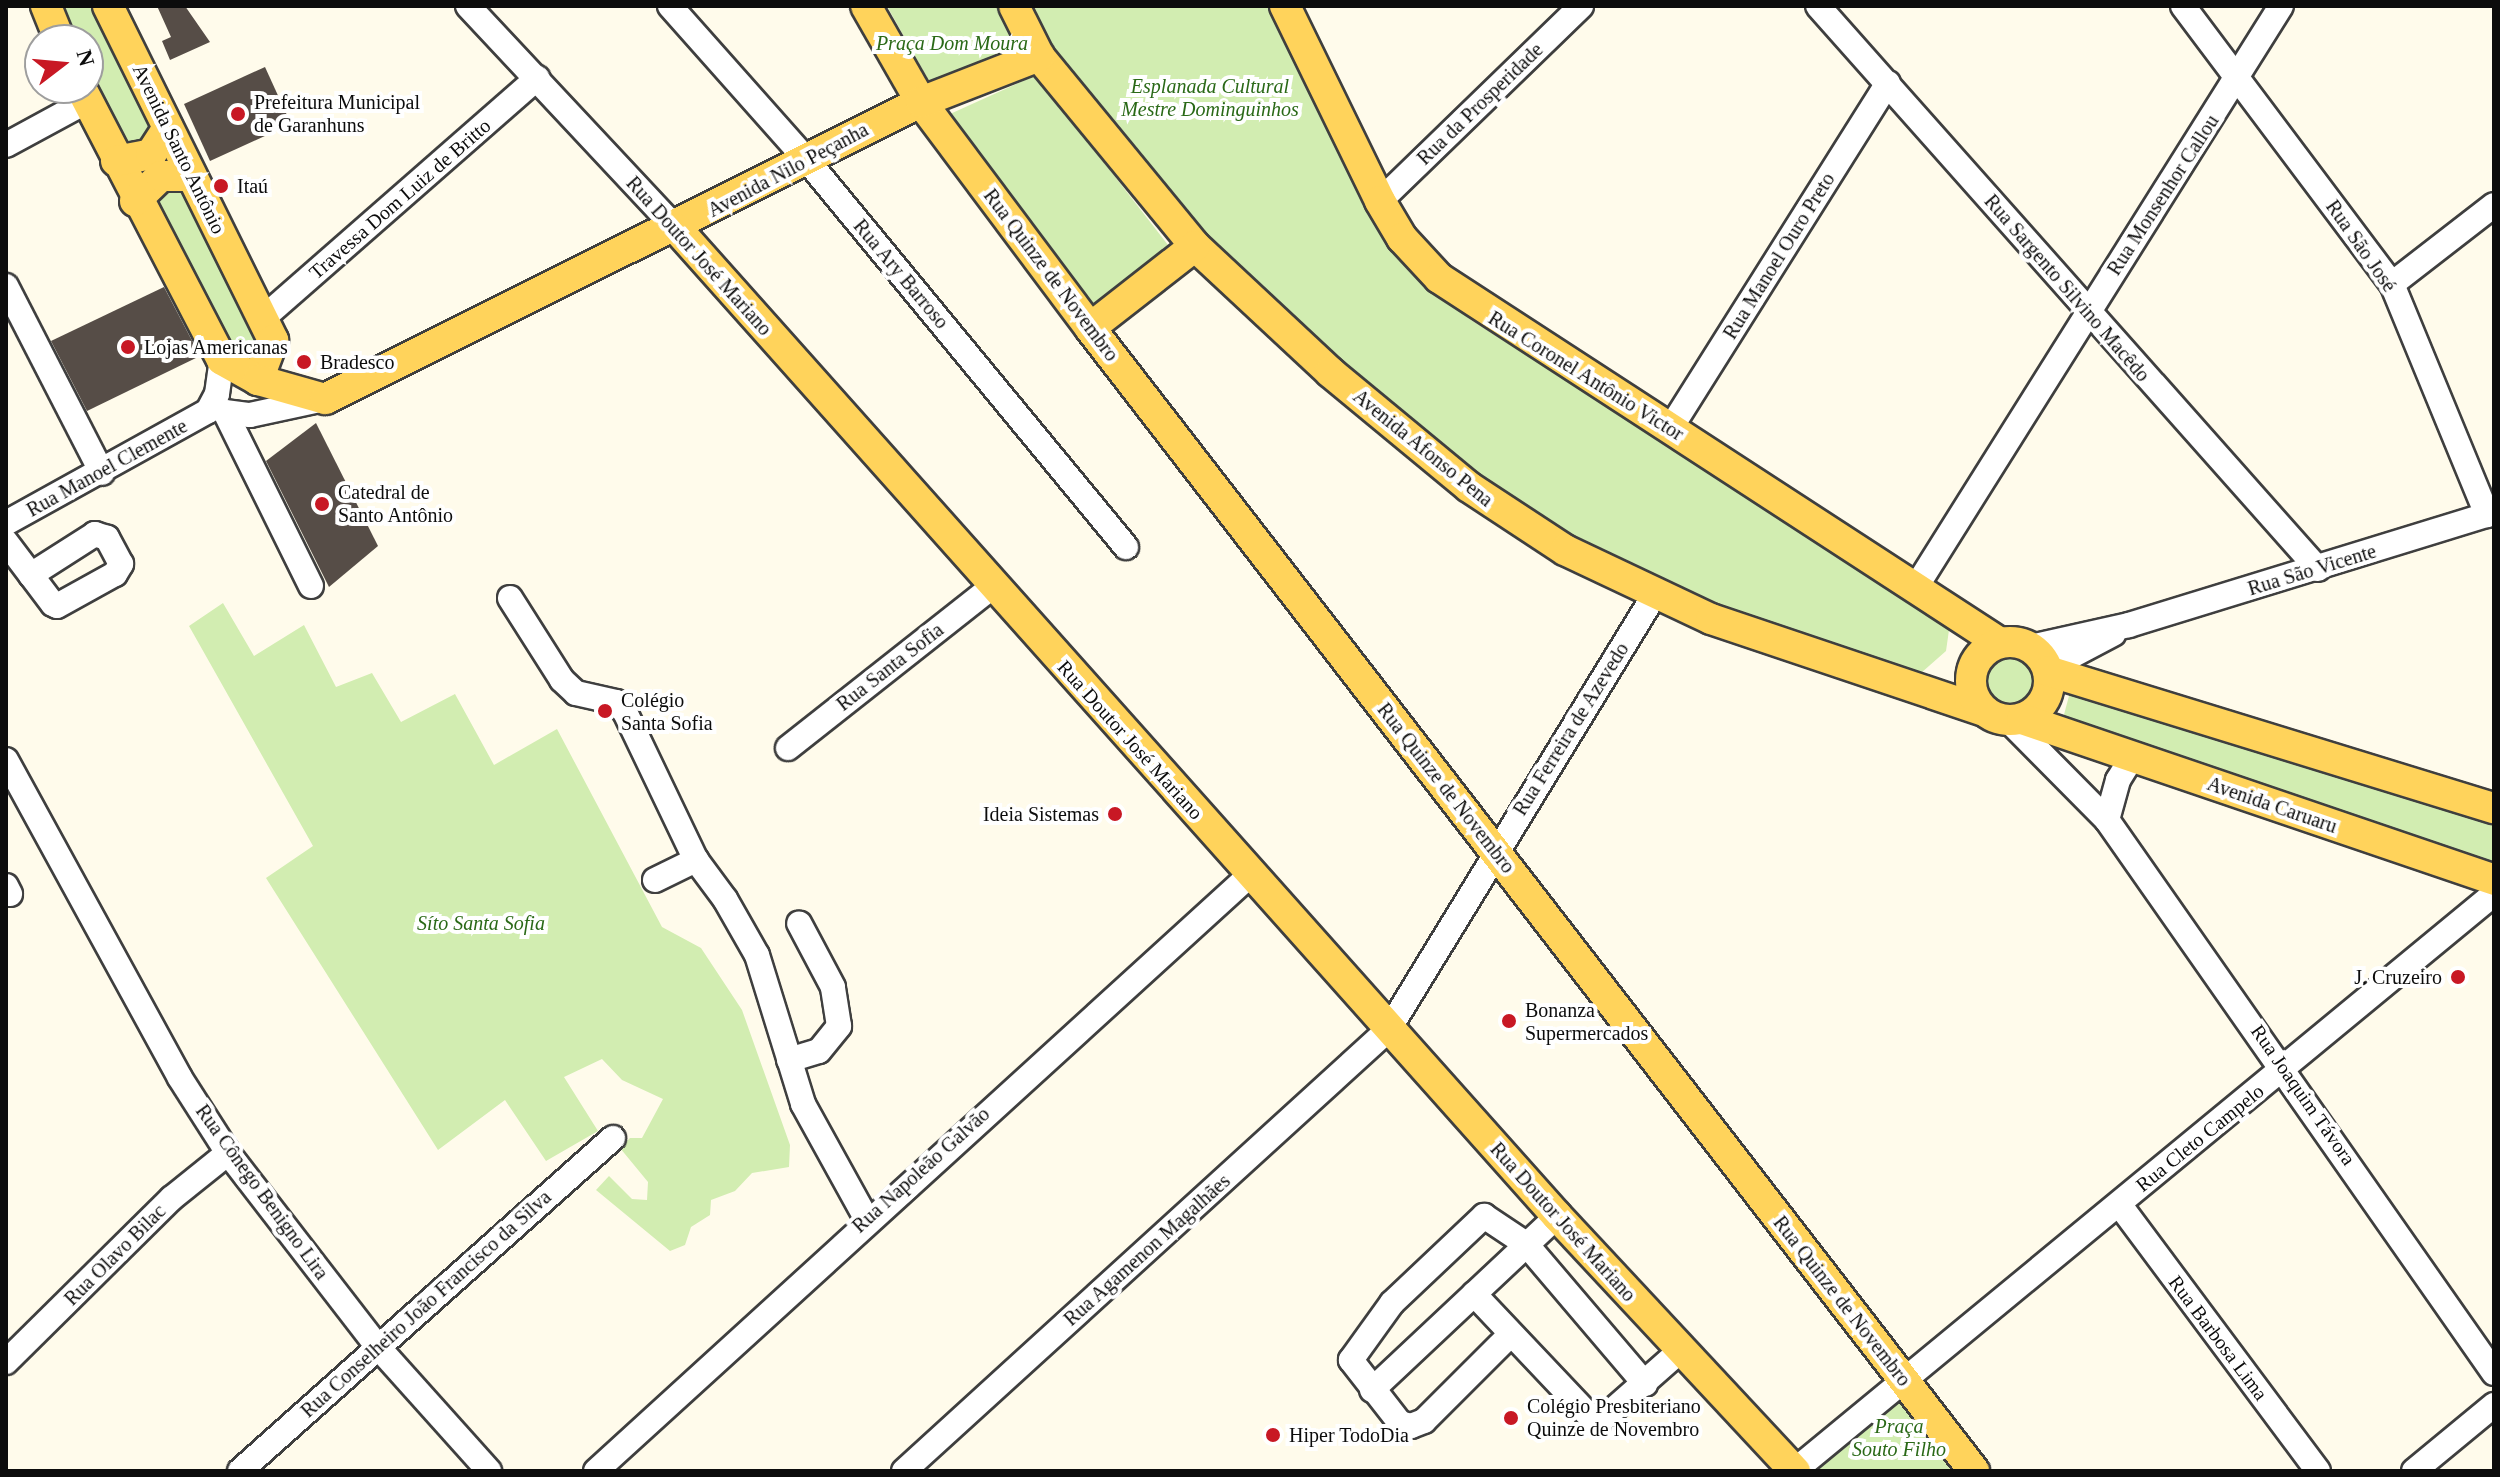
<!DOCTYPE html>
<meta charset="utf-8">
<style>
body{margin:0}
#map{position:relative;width:2500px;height:1477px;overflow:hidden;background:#fffbeb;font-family:Georgia,serif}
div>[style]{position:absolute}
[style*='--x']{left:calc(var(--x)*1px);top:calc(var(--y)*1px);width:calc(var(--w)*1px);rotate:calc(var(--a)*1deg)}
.green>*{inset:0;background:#d2edb1}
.round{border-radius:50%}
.building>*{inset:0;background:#564d47}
.roads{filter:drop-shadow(2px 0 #3f3f3f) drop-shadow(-2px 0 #3f3f3f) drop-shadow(0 2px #3f3f3f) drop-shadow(0 -2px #3f3f3f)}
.minor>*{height:24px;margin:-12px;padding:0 12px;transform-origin:12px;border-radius:12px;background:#fff}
.major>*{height:30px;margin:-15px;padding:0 15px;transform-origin:15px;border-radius:15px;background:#ffd35b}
.major>.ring{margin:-15px;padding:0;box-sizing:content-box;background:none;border:30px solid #ffd35b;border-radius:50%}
.dots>*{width:22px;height:22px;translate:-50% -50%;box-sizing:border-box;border:4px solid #fff;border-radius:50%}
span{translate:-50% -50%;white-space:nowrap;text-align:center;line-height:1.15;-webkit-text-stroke:8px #fff;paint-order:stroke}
.park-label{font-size:20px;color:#2a6917;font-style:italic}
.poi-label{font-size:20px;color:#0c0c0c}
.left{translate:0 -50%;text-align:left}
.right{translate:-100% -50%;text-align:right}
.street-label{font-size:20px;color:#0c0c0c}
.frame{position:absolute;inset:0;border:8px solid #0c0c0c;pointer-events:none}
.north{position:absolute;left:24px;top:24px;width:80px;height:80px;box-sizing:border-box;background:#fff;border:2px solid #9e9e9e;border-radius:50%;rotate:74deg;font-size:22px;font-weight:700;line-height:32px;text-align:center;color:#0c0c0c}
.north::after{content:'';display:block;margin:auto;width:28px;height:36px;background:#c81824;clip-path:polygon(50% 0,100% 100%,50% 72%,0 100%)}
</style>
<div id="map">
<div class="green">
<div style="clip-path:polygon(55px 6px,100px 6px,163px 130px,154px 146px,125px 145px,88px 72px,88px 40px,72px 40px)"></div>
<div style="clip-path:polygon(887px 6px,1001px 6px,1021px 47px,935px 92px)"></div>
<div style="clip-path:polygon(1026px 6px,1277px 6px,1282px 36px,1366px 211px,1415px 276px,1471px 320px,1921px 607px,1949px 630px,1946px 651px,1921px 673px,1677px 592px,1538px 521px,1443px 455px,1265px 306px,1050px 53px)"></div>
<div style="clip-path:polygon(1036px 75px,1175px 254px,1092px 309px,950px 114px)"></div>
<div style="clip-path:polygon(178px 177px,270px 346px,258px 371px,230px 358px,150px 197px)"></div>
<div style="clip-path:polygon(223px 603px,254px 656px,304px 625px,336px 687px,372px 673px,401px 722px,455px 694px,494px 765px,557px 729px,662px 927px,701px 948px,742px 1010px,790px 1145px,789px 1167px,752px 1173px,735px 1191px,711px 1200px,710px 1215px,691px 1227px,685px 1245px,670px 1251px,596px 1190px,609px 1176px,632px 1199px,647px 1200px,648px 1182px,620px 1148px,630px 1138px,642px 1138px,663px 1099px,622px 1080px,602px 1059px,564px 1077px,598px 1131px,546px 1161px,505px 1100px,438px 1150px,266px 878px,313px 846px,189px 626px)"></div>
<div class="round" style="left:1978px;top:650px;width:64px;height:64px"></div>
<div style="clip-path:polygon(2073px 681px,2494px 816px,2494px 876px,2062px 722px)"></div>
<div style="clip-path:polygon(1903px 1387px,1968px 1471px,1812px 1471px)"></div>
</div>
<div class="building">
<div style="clip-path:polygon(157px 6px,185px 6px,210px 42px,170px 60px,162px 41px,171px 37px)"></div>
<div style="clip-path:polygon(265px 67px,291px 124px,210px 161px,184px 104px)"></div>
<div style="clip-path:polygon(164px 287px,200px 356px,87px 411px,51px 341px)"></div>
<div style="clip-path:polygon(316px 423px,378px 546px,329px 587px,266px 461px)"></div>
</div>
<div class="roads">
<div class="minor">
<div style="--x:468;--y:6;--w:306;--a:46.9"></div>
<div style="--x:670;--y:6;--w:205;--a:48.4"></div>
<div style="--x:806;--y:159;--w:503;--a:50.49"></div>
<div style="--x:1818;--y:6;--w:753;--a:48.39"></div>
<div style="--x:2183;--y:6;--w:348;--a:53.1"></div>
<div style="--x:2392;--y:284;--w:250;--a:67.6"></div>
<div style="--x:6;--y:145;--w:92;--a:-28.5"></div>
<div style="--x:1380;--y:201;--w:280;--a:-44.1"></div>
<div style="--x:2392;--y:284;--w:129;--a:-37.8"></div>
<div style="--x:6;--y:286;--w:210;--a:62.8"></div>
<div style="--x:262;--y:319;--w:366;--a:-41.2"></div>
<div style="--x:225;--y:412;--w:194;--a:63.7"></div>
<div style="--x:225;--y:412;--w:25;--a:7"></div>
<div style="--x:250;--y:415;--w:76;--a:-12.2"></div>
<div style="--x:1670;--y:429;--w:409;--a:-57.8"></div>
<div style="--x:6;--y:523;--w:231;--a:-29"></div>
<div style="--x:208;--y:411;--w:19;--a:-62"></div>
<div style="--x:217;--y:394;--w:34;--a:-82"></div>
<div style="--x:6;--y:542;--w:41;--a:52.9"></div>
<div style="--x:31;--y:575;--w:36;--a:53"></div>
<div style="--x:53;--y:604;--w:4;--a:27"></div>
<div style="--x:57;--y:606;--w:66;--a:-28.9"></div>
<div style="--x:115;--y:574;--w:12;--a:-59"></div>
<div style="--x:121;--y:564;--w:30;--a:-118"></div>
<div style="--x:107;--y:538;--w:13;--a:-162"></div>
<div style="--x:95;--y:534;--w:76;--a:147.4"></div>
<div style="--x:1916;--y:587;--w:686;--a:-57.86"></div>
<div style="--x:510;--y:598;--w:97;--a:57.6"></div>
<div style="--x:562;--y:680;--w:19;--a:43"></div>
<div style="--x:576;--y:693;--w:41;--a:12.7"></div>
<div style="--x:616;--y:702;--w:13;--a:48"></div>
<div style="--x:625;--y:712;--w:164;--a:64.4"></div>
<div style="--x:2030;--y:647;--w:101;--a:-12.5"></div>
<div style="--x:2129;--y:625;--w:382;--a:-17.1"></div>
<div style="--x:2047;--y:669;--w:75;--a:-27.9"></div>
<div style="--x:2009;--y:721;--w:139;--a:45.3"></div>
<div style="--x:2107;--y:820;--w:675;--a:55.01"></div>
<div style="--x:788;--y:748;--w:261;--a:-38.3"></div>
<div style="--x:6;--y:760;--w:362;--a:61.3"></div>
<div style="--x:180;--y:1078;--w:89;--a:57.4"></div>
<div style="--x:228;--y:1153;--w:244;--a:52.3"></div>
<div style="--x:377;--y:1346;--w:168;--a:48.1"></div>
<div style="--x:2107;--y:820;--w:41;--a:-74.6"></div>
<div style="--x:2118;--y:780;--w:26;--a:-58"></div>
<div style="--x:655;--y:880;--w:46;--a:-26"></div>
<div style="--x:696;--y:860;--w:49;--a:53.4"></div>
<div style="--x:725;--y:899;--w:64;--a:60.3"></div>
<div style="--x:757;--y:955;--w:156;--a:72.8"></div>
<div style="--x:803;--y:1104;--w:130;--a:61.1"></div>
<div style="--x:6;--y:886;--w:9;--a:63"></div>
<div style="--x:789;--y:1060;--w:31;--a:-17"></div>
<div style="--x:819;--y:1051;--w:32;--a:-51"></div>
<div style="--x:839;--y:1026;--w:39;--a:-99"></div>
<div style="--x:833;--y:987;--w:72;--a:-118"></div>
<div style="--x:2119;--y:1204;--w:333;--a:53.3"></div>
<div style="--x:1474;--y:1294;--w:179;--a:46.6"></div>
<div style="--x:1597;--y:1424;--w:112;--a:-41.4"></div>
<div style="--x:1509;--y:1336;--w:120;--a:135"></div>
<div style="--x:1424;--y:1421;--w:14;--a:159"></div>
<div style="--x:1411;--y:1426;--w:11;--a:-165"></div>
<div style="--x:1400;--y:1423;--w:80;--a:-127.9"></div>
<div style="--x:1351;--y:1360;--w:70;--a:-54.3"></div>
<div style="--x:1392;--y:1303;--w:127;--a:-43.4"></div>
<div style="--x:1484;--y:1216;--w:50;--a:33.7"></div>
<div style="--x:1526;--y:1244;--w:184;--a:49.6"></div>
<div style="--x:6;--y:1362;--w:233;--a:-44.7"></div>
<div style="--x:172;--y:1198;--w:72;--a:-38.8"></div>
<div style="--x:1372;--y:1390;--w:254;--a:-43.2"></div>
<div style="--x:240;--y:1471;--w:500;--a:-41.76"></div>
<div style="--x:596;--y:1471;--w:885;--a:-42.34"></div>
<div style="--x:904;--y:1471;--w:656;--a:-42.34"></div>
<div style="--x:1389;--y:1029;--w:510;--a:-58.55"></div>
<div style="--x:1794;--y:1471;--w:907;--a:-39.5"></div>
<div style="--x:2414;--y:1471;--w:104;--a:-39.5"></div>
</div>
<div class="major">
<div style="--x:46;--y:6;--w:37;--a:68"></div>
<div style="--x:108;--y:6;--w:373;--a:63.7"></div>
<div style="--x:273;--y:340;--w:43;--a:110.6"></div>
<div style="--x:866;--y:6;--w:111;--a:60.2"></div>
<div style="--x:921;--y:102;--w:282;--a:53.2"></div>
<div style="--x:1090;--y:328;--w:1445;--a:52.28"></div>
<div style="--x:1014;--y:6;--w:56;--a:63.4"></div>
<div style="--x:1039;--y:56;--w:246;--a:50.6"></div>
<div style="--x:1195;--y:246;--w:185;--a:43"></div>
<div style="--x:1330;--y:372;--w:180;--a:39.6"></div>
<div style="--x:1469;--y:487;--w:115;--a:33.3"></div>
<div style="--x:1565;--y:550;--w:161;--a:25.3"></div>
<div style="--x:1711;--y:619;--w:289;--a:18.6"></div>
<div style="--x:1285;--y:6;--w:217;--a:64"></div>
<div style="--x:1380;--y:201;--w:43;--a:59.3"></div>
<div style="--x:1402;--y:238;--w:54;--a:47.2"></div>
<div style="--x:1439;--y:278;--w:669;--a:33.05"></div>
<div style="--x:81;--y:88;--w:306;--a:62.6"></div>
<div style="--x:222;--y:360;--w:41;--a:29.1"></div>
<div style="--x:258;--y:380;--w:70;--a:15.8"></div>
<div style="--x:325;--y:399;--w:666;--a:-26.49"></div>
<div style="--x:921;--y:102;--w:127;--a:-21.3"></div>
<div style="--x:116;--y:161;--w:36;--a:-11"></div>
<div style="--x:151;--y:154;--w:31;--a:-57"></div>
<div style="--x:135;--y:201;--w:36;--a:-44"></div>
<div style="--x:161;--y:176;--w:30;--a:0"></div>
<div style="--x:677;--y:229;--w:1322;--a:48.28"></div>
<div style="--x:1557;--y:1216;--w:349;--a:47"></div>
<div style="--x:1090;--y:328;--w:133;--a:-38"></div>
<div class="ring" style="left:1971px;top:642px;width:48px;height:48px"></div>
<div style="--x:2048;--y:671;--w:467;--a:17.1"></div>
<div style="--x:2022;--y:719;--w:499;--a:18.8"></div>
</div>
</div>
<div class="dots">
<div style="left:238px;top:114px;background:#c81824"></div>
<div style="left:221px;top:186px;background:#c81824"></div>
<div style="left:128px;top:347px;background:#c81824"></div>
<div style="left:304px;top:362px;background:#c81824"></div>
<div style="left:322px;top:504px;background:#c81824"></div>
<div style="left:605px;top:711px;background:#c81824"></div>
<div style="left:1115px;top:814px;background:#c81824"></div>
<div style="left:2458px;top:977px;background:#c81824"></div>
<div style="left:1509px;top:1021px;background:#c81824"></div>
<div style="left:1511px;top:1418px;background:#c81824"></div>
<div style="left:1273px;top:1435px;background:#c81824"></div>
</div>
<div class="park-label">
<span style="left:952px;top:43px">Praça Dom Moura</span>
<span style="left:1210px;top:98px">Esplanada Cultural<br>Mestre Dominguinhos</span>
<span style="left:481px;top:923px">Síto Santa Sofia</span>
<span style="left:1899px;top:1438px">Praça<br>Souto Filho</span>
</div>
<div class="poi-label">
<span class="left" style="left:254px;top:114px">Prefeitura Municipal<br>de Garanhuns</span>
<span class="left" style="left:237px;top:186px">Itaú</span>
<span class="left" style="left:144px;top:347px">Lojas Americanas</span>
<span class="left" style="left:320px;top:362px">Bradesco</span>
<span class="left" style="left:338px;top:504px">Catedral de<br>Santo Antônio</span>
<span class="left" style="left:621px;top:712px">Colégio<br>Santa Sofia</span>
<span class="right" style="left:1099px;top:814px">Ideia Sistemas</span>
<span class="right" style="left:2442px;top:977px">J. Cruzeiro</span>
<span class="left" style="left:1525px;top:1022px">Bonanza<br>Supermercados</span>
<span class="left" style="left:1527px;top:1418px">Colégio Presbiteriano<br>Quinze de Novembro</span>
<span class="left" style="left:1289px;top:1435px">Hiper TodoDia</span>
</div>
<div class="street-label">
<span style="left:1480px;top:104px;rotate:-44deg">Rua da Prosperidade</span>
<span style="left:179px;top:149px;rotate:64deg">Avenida Santo Antônio</span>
<span style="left:788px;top:170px;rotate:-28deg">Avenida Nilo Peçanha</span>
<span style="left:2163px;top:195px;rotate:-57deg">Rua Monsenhor Callou</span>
<span style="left:400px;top:199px;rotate:-41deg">Travessa Dom Luiz de Britto</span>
<span style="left:2361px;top:246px;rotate:55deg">Rua São José</span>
<span style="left:699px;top:256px;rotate:48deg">Rua Doutor José Mariano</span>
<span style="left:1779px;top:256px;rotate:-58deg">Rua Manoel Ouro Preto</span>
<span style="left:901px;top:274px;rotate:50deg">Rua Ary Barroso</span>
<span style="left:1051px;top:275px;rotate:53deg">Rua Quinze de Novembro</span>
<span style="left:2067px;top:288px;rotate:49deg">Rua Sargento Silvino Macêdo</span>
<span style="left:1586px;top:376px;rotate:32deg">Rua Coronel Antônio Victor</span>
<span style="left:1423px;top:448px;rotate:39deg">Avenida Afonso Pena</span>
<span style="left:107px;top:468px;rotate:-29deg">Rua Manoel Clemente</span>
<span style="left:2312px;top:570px;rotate:-17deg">Rua São Vicente</span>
<span style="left:890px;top:667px;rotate:-38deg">Rua Santa Sofia</span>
<span style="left:1571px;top:729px;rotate:-58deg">Rua Ferreira de Azevedo</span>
<span style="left:1130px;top:740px;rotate:48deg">Rua Doutor José Mariano</span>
<span style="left:1446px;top:788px;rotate:52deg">Rua Quinze de Novembro</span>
<span style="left:2272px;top:805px;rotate:19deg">Avenida Caruaru</span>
<span style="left:2303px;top:1095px;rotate:55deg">Rua Joaquim Távora</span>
<span style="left:2200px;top:1138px;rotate:-39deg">Rua Cleto Campelo</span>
<span style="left:921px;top:1170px;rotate:-42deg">Rua Napoleão Galvão</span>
<span style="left:262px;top:1192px;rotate:54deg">Rua Cônego Benigno Lira</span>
<span style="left:1563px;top:1222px;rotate:48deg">Rua Doutor José Mariano</span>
<span style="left:1147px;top:1250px;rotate:-42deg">Rua Agamenon Magalhães</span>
<span style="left:115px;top:1255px;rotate:-45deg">Rua Olavo Bilac</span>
<span style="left:1842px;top:1301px;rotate:52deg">Rua Quinze de Novembro</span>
<span style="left:426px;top:1304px;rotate:-42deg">Rua Conselheiro João Francisco da Silva</span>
<span style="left:2218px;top:1338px;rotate:53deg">Rua Barbosa Lima</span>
</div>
<div class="frame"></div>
<div class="north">N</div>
</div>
